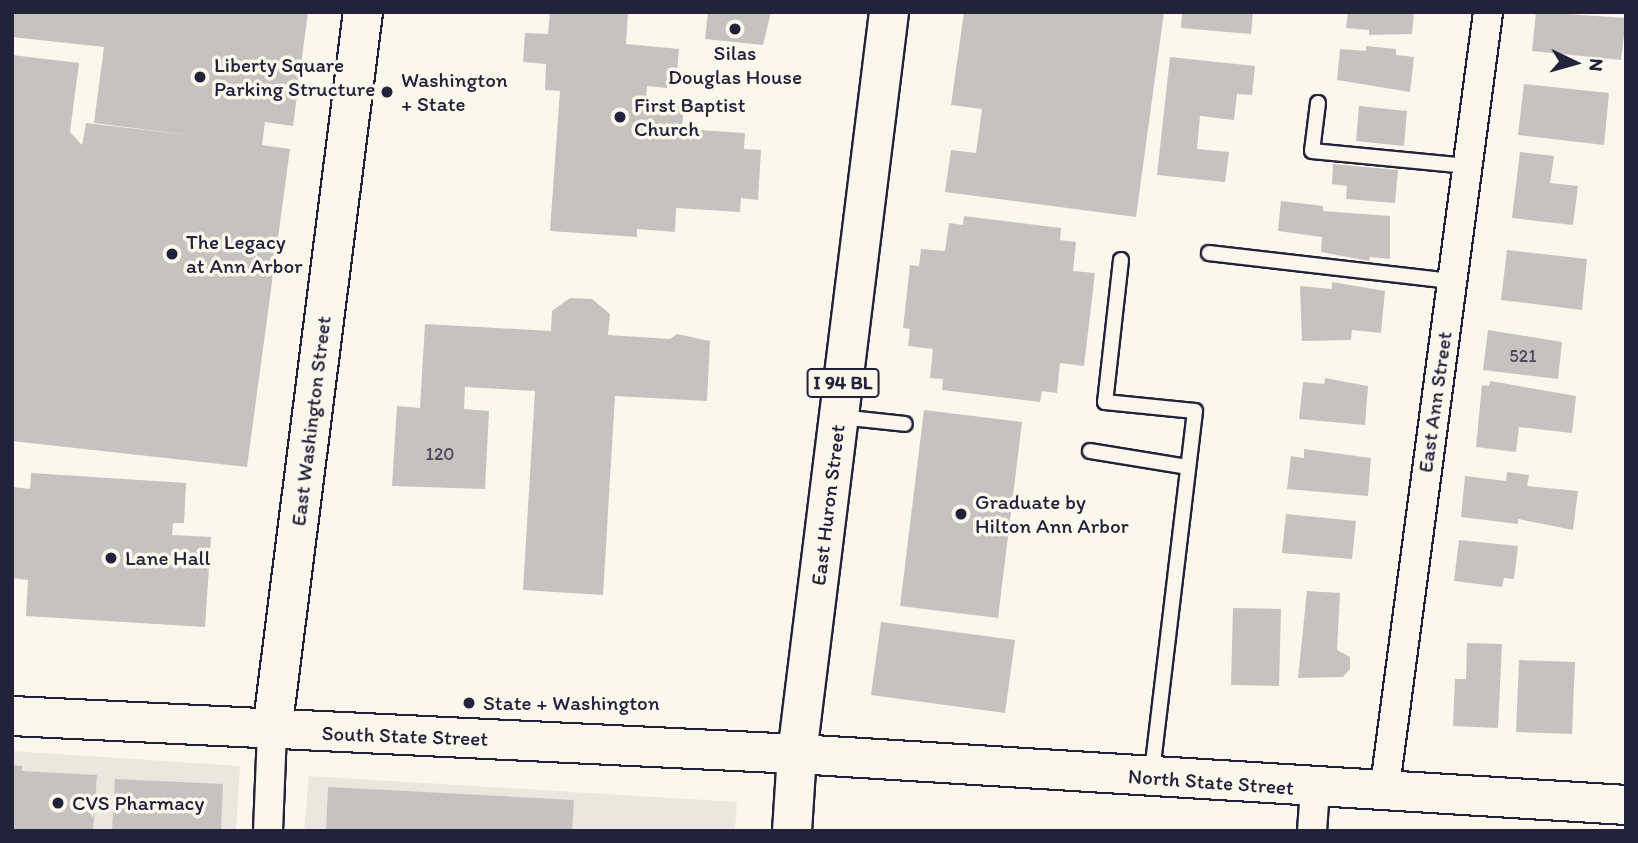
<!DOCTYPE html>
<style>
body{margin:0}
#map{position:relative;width:1638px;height:843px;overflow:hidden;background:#fbf7ec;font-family:Itim,sans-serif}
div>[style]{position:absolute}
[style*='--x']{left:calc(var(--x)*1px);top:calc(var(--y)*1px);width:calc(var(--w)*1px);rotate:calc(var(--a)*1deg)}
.built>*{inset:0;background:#ebe7df}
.building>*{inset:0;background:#c6c2c0}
.roads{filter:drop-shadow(2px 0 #22223b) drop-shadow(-2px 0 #22223b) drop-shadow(0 2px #22223b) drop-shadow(0 -2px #22223b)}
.lane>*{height:14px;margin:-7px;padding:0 7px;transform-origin:7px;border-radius:7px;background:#fbf7ec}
.street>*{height:28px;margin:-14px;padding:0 14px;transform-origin:14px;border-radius:14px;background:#fbf7ec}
.secondary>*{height:38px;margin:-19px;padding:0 19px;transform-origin:19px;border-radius:19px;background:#fbf7ec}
.primary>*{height:38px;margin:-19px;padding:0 19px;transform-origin:19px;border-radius:19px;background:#fbf7ec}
.dots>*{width:19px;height:19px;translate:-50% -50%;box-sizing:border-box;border:4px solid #fbf7ec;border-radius:50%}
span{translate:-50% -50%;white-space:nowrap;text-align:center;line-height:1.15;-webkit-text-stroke:7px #fbf7ec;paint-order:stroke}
.number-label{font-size:18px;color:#4b4a5c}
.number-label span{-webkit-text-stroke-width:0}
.shield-label span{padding:2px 5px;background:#fbf7ec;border:2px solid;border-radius:5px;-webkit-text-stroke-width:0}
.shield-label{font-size:19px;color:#22223b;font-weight:700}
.poi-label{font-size:21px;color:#22223b}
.left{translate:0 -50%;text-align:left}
.street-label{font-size:21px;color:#22223b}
.frame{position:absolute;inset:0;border:14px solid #22223b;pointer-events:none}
.north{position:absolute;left:1540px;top:28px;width:70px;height:70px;-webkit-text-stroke:5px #fbf7ec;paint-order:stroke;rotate:95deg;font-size:19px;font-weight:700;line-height:28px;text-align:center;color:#22223b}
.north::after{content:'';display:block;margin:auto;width:24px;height:32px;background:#22223b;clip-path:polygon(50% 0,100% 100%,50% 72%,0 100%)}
</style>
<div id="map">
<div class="built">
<div style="clip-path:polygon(12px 751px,240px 766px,236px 831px,12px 831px)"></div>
<div style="clip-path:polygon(309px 776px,737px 802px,735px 831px,304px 831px)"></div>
</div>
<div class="building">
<div style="clip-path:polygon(12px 12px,308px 12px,293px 126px,265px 122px,262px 145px,290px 149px,247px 467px,12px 441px,12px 55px,79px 63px,70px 132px,82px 145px,86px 123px,196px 136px,94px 123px,104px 47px,12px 37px)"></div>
<div style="clip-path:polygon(550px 12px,628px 12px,626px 44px,679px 49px,677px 72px,669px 71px,667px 88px,647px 86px,646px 103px,684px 105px,682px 129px,745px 133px,744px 149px,761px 150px,758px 200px,741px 198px,740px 212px,676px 208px,675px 232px,637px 229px,637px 237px,550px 231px,560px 91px,545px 90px,546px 64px,523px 62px,525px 33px,548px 34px)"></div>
<div style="clip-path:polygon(708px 12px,771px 12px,763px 45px,705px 39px)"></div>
<div style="clip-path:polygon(964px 12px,1164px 12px,1136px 217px,945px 192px,951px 150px,976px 153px,982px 109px,951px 105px)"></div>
<div style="clip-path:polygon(1182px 12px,1253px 12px,1251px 34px,1181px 28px)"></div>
<div style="clip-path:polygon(1348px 12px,1414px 12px,1412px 34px,1369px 35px,1369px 30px,1346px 28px)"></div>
<div style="clip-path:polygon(1536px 12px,1626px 18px,1621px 60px,1532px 51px)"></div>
<div style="clip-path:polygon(1366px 46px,1396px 49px,1396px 55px,1414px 57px,1410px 92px,1337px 80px,1340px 49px,1366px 51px)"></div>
<div style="clip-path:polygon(1170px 57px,1255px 66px,1252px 95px,1237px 94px,1234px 120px,1200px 116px,1197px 149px,1229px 152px,1225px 182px,1157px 175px)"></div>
<div style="clip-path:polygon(1524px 84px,1609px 93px,1604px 145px,1518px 135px)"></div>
<div style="clip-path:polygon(1359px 106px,1407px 111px,1404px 146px,1356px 141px)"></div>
<div style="clip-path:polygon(1520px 152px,1554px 156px,1550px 183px,1578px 186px,1573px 225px,1512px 218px)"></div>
<div style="clip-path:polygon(1333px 164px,1398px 170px,1395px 203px,1346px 199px,1347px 186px,1332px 184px)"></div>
<div style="clip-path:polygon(1281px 201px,1323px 206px,1323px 211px,1390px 216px,1390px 259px,1370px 257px,1369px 261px,1321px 252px,1322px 237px,1278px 231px)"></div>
<div style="clip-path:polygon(964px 216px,1061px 228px,1060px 240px,1076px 242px,1073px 271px,1095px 273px,1084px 366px,1060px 363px,1057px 393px,1042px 391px,1040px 402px,942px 390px,943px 379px,930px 378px,933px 349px,908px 346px,910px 329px,903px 328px,910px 265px,919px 266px,921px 249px,945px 251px,949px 223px,963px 225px)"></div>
<div style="clip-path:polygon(1507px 250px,1587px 259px,1582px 310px,1501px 300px)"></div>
<div style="clip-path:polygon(1332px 282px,1385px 291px,1381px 333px,1352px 330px,1351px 340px,1302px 341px,1300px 286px,1332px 289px)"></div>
<div style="clip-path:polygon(570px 298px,592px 299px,610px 314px,608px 335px,670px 339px,677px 334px,710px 341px,707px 401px,615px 396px,603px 595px,523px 590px,535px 391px,465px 387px,464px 409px,489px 411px,485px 489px,392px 486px,397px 406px,420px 408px,425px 324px,551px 331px,552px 311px)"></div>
<div style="clip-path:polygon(1488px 330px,1562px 342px,1558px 379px,1483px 370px)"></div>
<div style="clip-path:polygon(1325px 378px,1368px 386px,1365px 425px,1299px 419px,1303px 382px,1324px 384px)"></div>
<div style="clip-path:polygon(1490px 381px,1576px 396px,1572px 433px,1519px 427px,1516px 452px,1476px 447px,1482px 385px,1489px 386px)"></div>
<div style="clip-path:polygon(924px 410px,1022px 422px,998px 618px,900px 606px)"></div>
<div style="clip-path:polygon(1304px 449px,1371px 458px,1368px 496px,1287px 489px,1291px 456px,1304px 458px)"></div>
<div style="clip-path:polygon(1507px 472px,1529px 475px,1527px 486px,1578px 491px,1573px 530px,1518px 519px,1518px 524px,1461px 517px,1465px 476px,1506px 481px)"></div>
<div style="clip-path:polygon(31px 473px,186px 483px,184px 523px,173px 523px,172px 535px,211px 537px,205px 627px,26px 616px,28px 580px,12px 578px,12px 487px,30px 489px)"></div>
<div style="clip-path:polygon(1286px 514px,1356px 521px,1352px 559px,1282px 553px)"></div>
<div style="clip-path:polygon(1459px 540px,1518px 546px,1514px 579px,1504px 578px,1502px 587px,1454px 581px)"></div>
<div style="clip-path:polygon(1307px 591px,1340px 593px,1337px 650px,1350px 657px,1350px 669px,1343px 677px,1298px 678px)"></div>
<div style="clip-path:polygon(1233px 608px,1281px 609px,1279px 686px,1231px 685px)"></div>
<div style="clip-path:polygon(881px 622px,1015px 640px,1005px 713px,871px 695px)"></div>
<div style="clip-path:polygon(1467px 643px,1502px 644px,1498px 728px,1453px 726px,1455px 679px,1466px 679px)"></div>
<div style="clip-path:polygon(1519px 660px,1575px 662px,1572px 734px,1516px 732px)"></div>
<div style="clip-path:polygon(12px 765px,22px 766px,22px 771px,97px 775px,93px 831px,12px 831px)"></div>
<div style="clip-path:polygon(115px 779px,223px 784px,221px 831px,112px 831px)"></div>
<div style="clip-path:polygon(328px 787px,574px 800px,572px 831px,326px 831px)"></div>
</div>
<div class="roads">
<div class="lane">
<div style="--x:1318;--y:103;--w:48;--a:97.1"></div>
<div style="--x:1312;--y:151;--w:156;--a:5.5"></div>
<div style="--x:1209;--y:253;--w:245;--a:6.6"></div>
<div style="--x:1121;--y:260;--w:143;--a:96.4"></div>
<div style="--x:1105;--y:402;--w:90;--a:5.7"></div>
<div style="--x:1195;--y:411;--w:365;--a:96.8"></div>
<div style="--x:840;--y:417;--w:65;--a:6.1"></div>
<div style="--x:1090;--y:451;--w:99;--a:9.3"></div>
</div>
<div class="street">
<div style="--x:1384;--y:793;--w:788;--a:-82.41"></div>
<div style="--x:268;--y:831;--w:100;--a:-87.7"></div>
<div style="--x:1312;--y:831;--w:42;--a:-85.9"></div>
</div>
<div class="secondary">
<div style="--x:12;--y:716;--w:786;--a:2.77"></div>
<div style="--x:797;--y:754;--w:831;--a:3.52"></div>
<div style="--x:272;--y:731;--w:725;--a:-82.79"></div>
</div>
<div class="primary">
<div style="--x:792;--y:831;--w:77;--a:-86.3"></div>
<div style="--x:797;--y:754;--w:748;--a:-82.93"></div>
</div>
</div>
<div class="dots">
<div style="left:735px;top:29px;background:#22223b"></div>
<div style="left:200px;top:77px;background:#22223b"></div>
<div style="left:387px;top:92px;background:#22223b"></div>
<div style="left:620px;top:117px;background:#22223b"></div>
<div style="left:172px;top:254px;background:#22223b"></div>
<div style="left:961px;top:514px;background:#22223b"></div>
<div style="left:111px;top:558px;background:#22223b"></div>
<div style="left:469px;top:703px;background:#22223b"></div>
<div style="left:58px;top:803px;background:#22223b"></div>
</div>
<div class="number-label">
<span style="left:1523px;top:356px">521</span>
<span style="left:440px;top:454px">120</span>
</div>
<div class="shield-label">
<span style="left:843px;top:383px">I 94 BL</span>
</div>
<div class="poi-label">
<span style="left:735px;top:65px">Silas<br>Douglas House</span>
<span class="left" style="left:214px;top:77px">Liberty Square<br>Parking Structure</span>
<span class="left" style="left:401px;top:92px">Washington<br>+ State</span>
<span class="left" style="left:634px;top:117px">First Baptist<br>Church</span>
<span class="left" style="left:186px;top:254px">The Legacy<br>at Ann Arbor</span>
<span class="left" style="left:975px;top:514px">Graduate by<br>Hilton Ann Arbor</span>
<span class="left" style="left:125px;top:558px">Lane Hall</span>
<span class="left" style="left:483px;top:703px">State + Washington</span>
<span class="left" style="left:72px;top:803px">CVS Pharmacy</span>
</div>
<div class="street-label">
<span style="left:1435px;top:402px;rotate:-82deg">East Ann Street</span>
<span style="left:311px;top:421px;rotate:-83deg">East Washington Street</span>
<span style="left:828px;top:505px;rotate:-83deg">East Huron Street</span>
<span style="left:405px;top:736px;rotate:2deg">South State Street</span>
<span style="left:1211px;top:782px;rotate:4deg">North State Street</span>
</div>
<div class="frame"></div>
<div class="north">N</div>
</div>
